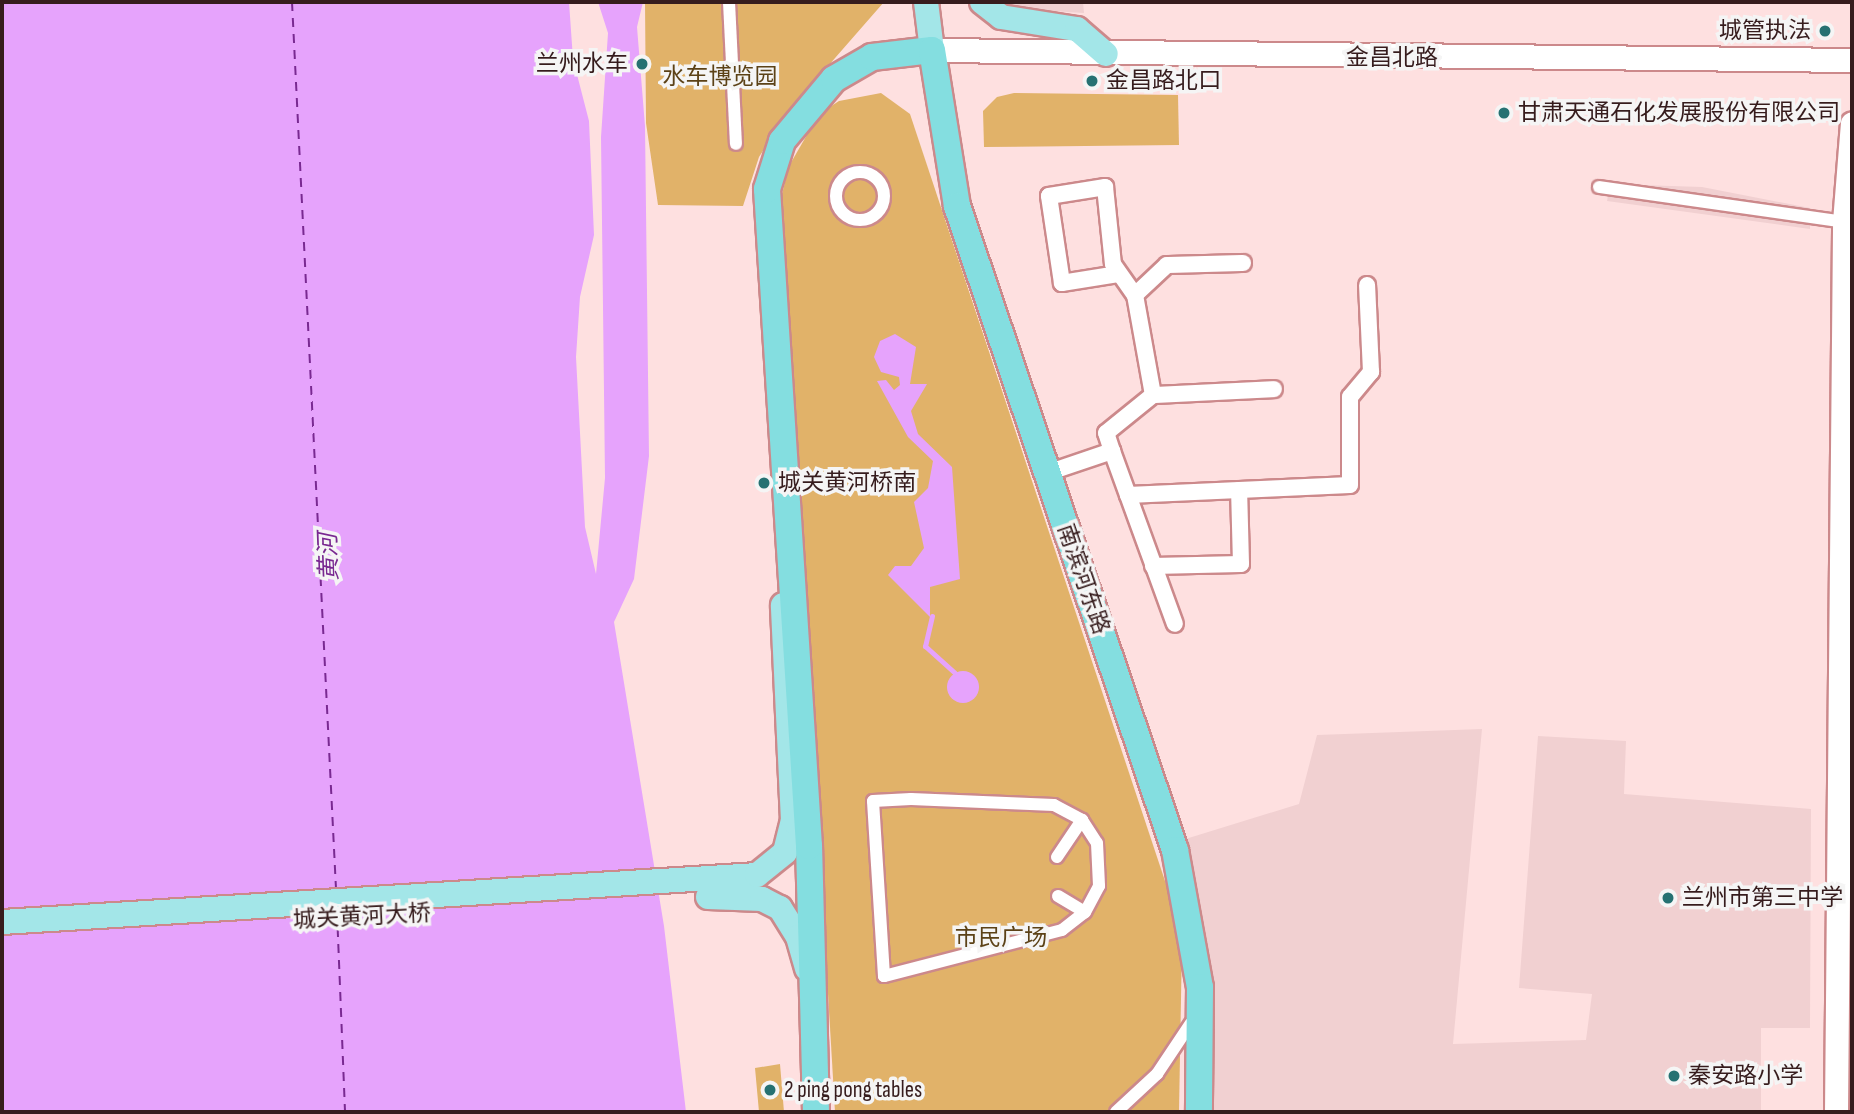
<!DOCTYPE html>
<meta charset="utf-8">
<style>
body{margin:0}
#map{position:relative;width:1854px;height:1114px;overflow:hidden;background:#fee0e0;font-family:"Sofia Sans Condensed","Noto Sans SC",sans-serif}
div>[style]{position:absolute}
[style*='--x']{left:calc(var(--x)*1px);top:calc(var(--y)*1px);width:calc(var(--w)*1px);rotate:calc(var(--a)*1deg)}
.built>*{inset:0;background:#f1d0d1}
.green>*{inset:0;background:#e1b269}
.water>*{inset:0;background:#e6a3fc}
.round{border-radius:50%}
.stream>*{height:5px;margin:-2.5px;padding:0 2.5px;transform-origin:2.5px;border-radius:2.5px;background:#e6a3fc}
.ferry>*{height:2px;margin-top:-1px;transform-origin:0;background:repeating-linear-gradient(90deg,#792991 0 9px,transparent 0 16px)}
.roads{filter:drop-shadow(2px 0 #cc898b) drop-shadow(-2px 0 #cc898b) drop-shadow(0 2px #cc898b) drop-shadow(0 -2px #cc898b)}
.pedestrian>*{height:12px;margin:-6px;padding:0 6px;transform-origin:6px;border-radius:6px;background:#fff}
.pedestrian>.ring{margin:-6px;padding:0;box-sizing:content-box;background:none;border:12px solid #fff;border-radius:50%}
.minor>*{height:16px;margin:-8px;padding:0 8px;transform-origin:8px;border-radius:8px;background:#fff}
.secondary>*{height:23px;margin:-11.5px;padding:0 11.5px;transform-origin:11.5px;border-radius:11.5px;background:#fff}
.primary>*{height:24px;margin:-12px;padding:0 12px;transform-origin:12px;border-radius:12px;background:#a3e6e8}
.trunk>*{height:26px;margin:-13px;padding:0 13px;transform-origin:13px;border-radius:13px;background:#84dee0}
.dots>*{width:19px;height:19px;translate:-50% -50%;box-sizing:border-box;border:4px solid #f5f5f5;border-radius:50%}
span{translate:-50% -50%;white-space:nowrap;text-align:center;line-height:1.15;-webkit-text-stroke:7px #f5f5f5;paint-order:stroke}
.poi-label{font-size:23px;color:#361c1d}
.right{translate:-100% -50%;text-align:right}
.left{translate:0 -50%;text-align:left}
.street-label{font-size:23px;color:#361c1d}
.park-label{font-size:23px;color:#5c4217}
.water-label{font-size:24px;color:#792991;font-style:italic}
.frame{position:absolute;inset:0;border:4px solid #361c1d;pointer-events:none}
</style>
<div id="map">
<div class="built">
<div style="clip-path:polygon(974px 2px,1083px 2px,1084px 13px,975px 6px)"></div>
<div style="clip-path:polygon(1610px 184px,1702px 187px,1810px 208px,1810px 229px,1607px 201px)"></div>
<div style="clip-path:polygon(1482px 729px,1453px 1044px,1586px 1040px,1592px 994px,1519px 988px,1538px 736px,1626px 741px,1624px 794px,1811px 809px,1810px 1028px,1761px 1028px,1761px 1112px,1198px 1112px,1179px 841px,1299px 804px,1317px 735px)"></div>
</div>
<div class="green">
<div style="clip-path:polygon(645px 2px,884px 2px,787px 113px,759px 157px,743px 206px,658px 205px,646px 123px)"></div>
<div style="clip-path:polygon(881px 93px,910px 114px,1167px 887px,1182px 943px,1179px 1112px,835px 1112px,781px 198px,789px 166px,819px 114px,839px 101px)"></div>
<div style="clip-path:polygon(1014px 93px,1178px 95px,1179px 145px,984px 147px,983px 111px,997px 97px)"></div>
<div style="clip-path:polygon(780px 1064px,784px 1112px,759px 1112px,755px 1068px)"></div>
</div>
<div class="water">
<div style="clip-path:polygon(2px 2px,569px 2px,573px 59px,589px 121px,594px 235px,580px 297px,576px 357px,585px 527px,596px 574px,605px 478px,601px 137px,608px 33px,598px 2px,643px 2px,637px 27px,645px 126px,649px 456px,634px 579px,614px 622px,664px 926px,686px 1112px,2px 1112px)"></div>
<div style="clip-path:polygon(895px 334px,916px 347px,910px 384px,927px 384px,911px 411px,918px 434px,952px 467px,960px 579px,930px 587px,930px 617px,888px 575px,895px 566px,911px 566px,924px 548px,914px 502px,928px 488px,933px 461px,908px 437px,877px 381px,886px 380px,894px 390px,900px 385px,899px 377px,881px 372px,874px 357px,880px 341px)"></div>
<div class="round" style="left:947px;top:671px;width:32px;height:32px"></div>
</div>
<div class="stream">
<div style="--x:932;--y:616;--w:31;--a:103"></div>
<div style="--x:925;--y:646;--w:40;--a:42"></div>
</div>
<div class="ferry">
<div style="--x:292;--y:2;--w:888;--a:87.16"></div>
<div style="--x:337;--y:912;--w:200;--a:87.7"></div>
</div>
<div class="roads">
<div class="pedestrian">
<div style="--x:729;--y:2;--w:142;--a:87.2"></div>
<div class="ring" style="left:836px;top:172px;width:36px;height:36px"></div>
<div style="--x:1599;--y:187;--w:247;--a:8.1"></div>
<div style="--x:911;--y:799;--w:143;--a:2.4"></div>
<div style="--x:1054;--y:805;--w:32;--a:28"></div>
<div style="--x:1082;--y:820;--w:27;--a:57"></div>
<div style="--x:1097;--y:843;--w:43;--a:87.3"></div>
<div style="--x:1099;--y:886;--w:30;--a:118"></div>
<div style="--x:1085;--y:912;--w:29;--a:142"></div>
<div style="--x:1062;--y:930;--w:184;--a:165.5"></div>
<div style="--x:884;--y:976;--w:175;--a:-93.6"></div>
<div style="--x:873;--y:801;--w:38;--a:-3"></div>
<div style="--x:1057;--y:857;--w:45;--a:-56"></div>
<div style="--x:1058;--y:896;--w:31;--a:31"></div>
<div style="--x:1116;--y:1112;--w:56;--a:-42.8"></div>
<div style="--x:1157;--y:1074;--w:61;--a:-56.3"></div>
</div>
<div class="minor">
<div style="--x:1118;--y:274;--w:57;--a:170.9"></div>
<div style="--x:1062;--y:283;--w:88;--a:-98.5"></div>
<div style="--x:1049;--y:196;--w:57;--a:-9.1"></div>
<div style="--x:1105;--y:187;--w:77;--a:84.1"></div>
<div style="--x:1113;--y:264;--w:38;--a:55"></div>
<div style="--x:1153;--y:395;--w:121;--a:-2.8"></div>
<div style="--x:1112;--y:451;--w:19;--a:-108"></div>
<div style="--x:1106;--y:433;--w:60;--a:-39"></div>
<div style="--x:1153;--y:395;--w:102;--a:-100.2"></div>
<div style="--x:1135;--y:295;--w:44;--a:-43.2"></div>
<div style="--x:1167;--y:265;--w:76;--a:-1.5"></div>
<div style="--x:1047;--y:473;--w:69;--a:-18.7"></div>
<div style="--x:1112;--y:451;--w:47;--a:70"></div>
<div style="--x:1128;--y:495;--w:222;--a:-2.6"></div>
<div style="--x:1350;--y:485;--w:88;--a:-90"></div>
<div style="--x:1350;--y:397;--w:33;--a:-50"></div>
<div style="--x:1371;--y:372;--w:87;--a:-92.6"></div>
<div style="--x:1128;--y:495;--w:137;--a:70"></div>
<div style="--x:1153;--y:566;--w:88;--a:-1.3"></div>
<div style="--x:1241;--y:564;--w:74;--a:-91.5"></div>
</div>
<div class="secondary">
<div style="--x:932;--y:50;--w:920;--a:0.62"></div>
<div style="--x:1836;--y:1112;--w:890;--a:-89.48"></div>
<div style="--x:1844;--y:222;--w:99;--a:-85.4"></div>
</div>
<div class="primary">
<div style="--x:926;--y:2;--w:48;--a:82.9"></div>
<div style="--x:982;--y:2;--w:24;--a:38"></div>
<div style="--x:1001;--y:17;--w:77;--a:9"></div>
<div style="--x:1077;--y:29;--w:38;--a:41"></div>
<div style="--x:708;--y:897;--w:54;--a:2.1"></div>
<div style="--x:762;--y:899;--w:20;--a:27"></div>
<div style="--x:780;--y:908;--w:34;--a:58"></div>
<div style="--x:798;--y:937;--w:33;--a:74"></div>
<div style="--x:2;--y:922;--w:756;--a:-3.56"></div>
<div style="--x:757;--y:875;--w:36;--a:-39"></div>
<div style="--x:785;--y:852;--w:32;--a:-76"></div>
<div style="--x:793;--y:821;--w:216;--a:-92.7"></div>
</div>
<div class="trunk">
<div style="--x:816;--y:1112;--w:266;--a:-91.5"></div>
<div style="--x:809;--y:846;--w:658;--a:-93.66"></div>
<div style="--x:767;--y:189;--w:50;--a:-72.6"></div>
<div style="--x:782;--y:141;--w:81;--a:-50"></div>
<div style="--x:834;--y:79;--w:44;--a:-30.1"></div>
<div style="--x:872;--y:57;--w:60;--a:-6.7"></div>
<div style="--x:932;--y:50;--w:158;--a:80.9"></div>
<div style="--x:957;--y:206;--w:680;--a:71.3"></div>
<div style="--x:1175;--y:850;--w:139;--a:79.7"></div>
<div style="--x:1200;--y:987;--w:125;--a:90.5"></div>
</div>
</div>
<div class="dots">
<div style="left:1825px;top:31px;background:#267172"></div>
<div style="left:642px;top:64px;background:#267172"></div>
<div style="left:1092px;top:81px;background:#267172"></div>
<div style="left:1504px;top:113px;background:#267172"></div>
<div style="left:764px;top:483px;background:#267172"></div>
<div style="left:1668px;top:898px;background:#267172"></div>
<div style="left:1674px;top:1076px;background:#267172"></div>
<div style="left:770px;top:1090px;background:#267172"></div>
</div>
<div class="poi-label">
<span class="right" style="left:1811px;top:31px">城管执法</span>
<span class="right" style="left:628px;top:64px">兰州水车</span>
<span class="left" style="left:1106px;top:81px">金昌路北口</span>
<span class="left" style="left:1518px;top:113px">甘肃天通石化发展股份有限公司</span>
<span class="left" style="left:778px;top:483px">城关黄河桥南</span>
<span class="left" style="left:1682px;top:898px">兰州市第三中学</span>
<span class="left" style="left:1688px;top:1076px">秦安路小学</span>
<span class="left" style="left:784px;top:1090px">2 ping pong tables</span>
</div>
<div class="street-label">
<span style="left:1392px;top:58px">金昌北路</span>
<span style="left:1083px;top:579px;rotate:71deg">南滨河东路</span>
<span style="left:362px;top:917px;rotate:-3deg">城关黄河大桥</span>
</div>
<div class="park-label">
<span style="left:720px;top:77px">水车博览园</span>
<span style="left:1001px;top:938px">市民广场</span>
</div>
<div class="water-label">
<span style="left:329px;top:557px;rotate:-92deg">黄河</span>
</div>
<div class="frame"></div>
</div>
